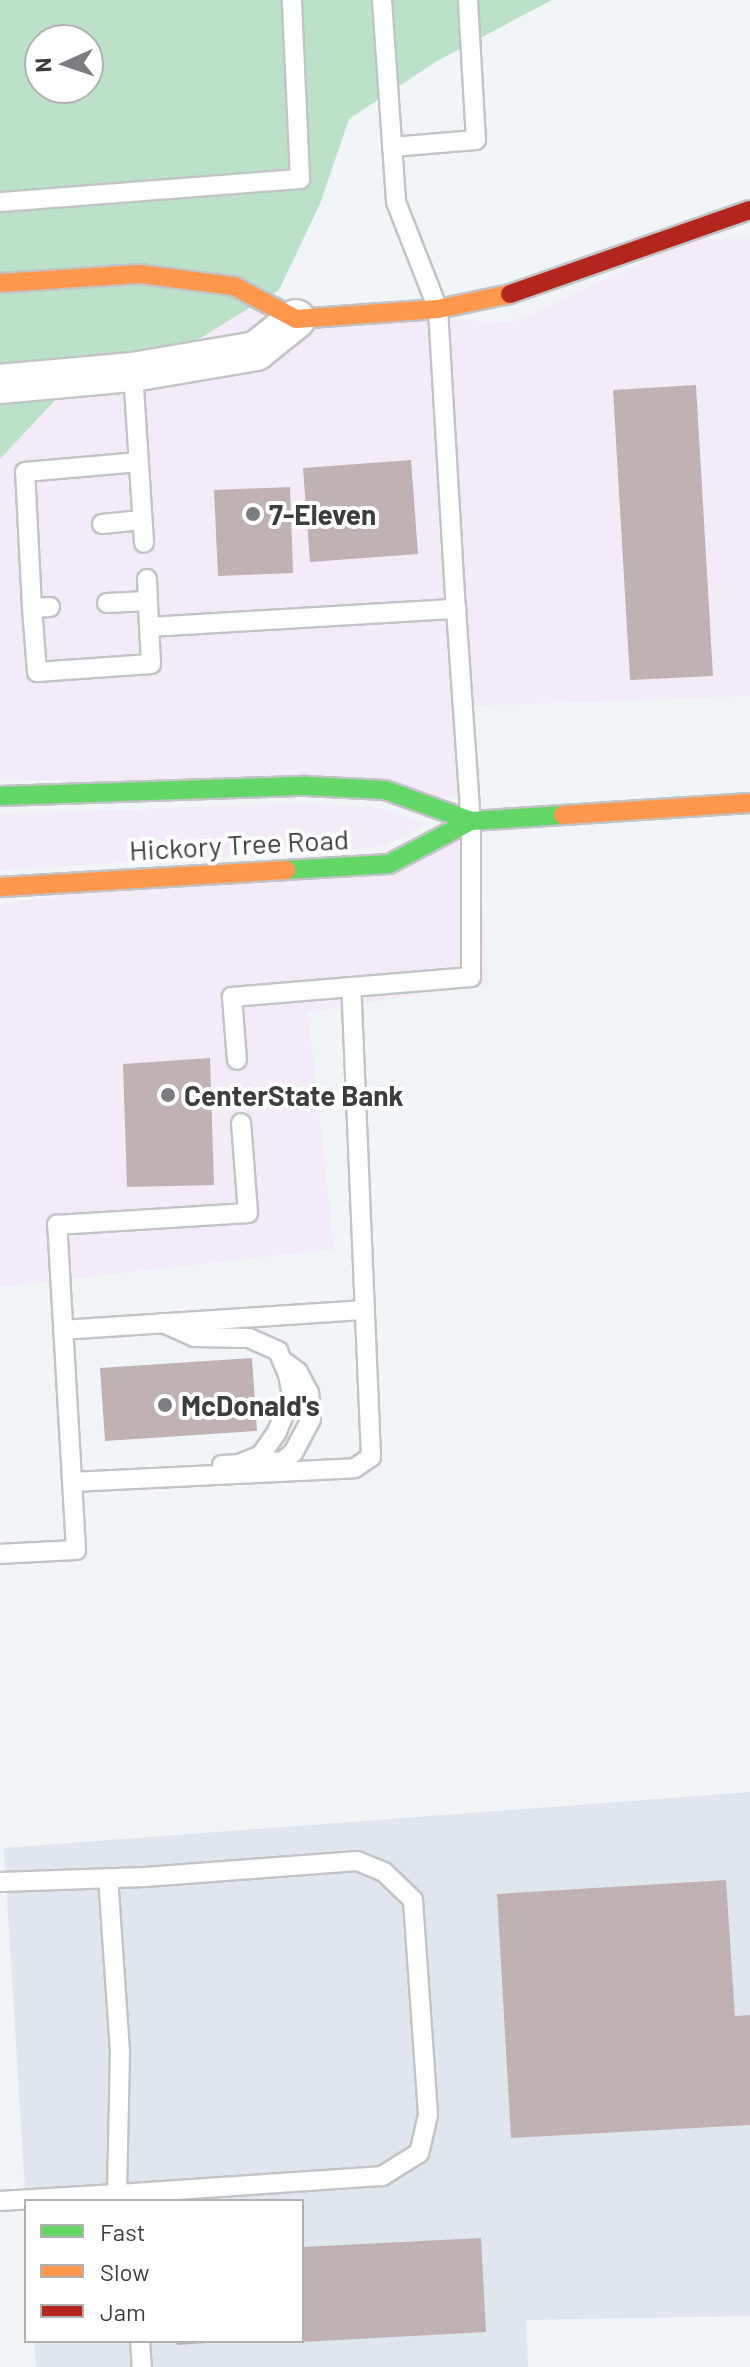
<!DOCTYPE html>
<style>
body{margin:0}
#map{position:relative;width:750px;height:2367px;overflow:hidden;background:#f2f5f8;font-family:Barlow,sans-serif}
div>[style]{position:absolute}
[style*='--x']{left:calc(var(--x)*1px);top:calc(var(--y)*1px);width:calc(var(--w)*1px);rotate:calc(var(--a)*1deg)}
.commercial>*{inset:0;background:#f3ecf8}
.built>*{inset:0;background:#e0e6ee}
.forest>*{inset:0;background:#bbe2c9}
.building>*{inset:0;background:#c0b2b3}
.roads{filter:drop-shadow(2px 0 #c2c4c6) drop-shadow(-2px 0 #c2c4c6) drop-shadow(0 2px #c2c4c6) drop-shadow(0 -2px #c2c4c6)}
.lane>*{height:18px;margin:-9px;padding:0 9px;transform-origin:9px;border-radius:9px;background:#fdfefe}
.street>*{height:38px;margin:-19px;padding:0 19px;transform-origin:19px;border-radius:19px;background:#fdfefe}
.fast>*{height:18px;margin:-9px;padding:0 9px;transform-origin:9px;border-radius:9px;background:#63d668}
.slow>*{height:18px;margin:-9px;padding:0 9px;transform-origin:9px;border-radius:9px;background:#ff974d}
.jam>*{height:18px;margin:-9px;padding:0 9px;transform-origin:9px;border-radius:9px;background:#b3261e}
.dots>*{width:22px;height:22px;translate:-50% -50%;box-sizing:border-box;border:4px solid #fff;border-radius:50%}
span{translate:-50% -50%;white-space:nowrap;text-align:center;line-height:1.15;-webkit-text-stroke:8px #fff;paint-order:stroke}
.poi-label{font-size:28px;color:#3b3d3f;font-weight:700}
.left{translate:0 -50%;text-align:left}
.street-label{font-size:28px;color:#3b3d3f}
.legend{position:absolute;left:24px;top:2199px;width:280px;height:144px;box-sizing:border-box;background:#fff;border:2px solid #b1b1b2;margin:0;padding:10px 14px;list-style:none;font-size:24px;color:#3b3d3f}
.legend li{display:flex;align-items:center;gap:16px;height:40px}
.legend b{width:40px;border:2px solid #b1b1b2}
.north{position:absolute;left:24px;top:24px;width:80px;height:80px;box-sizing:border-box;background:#fff;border:2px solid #b1b1b2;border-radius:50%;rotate:267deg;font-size:22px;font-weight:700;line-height:32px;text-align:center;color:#3b3d3f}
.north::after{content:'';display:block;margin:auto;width:28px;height:36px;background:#7b7d80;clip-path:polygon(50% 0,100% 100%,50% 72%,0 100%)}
</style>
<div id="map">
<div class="commercial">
<div style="clip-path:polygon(693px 239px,750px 239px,750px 696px,470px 706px,476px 798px,0 779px,0 459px,89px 364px,248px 310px,512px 322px)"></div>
<div style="clip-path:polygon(306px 803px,380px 808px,427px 824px,383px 847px,0 870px,0 814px)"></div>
<div style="clip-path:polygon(472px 840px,479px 843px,488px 984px,308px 1012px,334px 1249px,0 1287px,0 904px)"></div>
</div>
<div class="built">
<div style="clip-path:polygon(750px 1792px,750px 2316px,526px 2320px,528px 2367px,36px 2367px,34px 2341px,302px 2341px,302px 2201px,26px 2201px,26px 2207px,4px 1848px)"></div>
</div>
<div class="forest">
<div style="clip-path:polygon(evenodd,0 0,552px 0,437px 61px,349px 119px,320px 204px,279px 290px,184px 348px,89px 364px,0 459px,0 0,40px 40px,88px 40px,88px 88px,40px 88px,40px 40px)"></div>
</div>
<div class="building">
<div style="clip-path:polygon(696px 385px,713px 676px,630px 680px,613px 390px)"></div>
<div style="clip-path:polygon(411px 460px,418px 554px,310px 562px,303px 468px)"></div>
<div style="clip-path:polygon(290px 487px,293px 573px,218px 576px,214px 490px)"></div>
<div style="clip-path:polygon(210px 1058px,214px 1185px,127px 1187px,123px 1064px)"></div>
<div style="clip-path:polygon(252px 1358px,257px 1431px,105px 1441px,100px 1368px)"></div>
<div style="clip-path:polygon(726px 1880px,735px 2016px,750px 2015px,750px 2125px,511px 2138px,497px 1894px)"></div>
<div style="clip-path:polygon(481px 2238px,486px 2332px,302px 2342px,302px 2247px)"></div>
<div style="clip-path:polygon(176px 2341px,208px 2341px,208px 2343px,177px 2345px)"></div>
</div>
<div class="roads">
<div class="lane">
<div style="--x:382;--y:0;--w:202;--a:86"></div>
<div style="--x:396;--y:202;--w:115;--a:68.6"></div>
<div style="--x:438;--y:309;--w:301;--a:86.6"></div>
<div style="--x:392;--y:147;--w:84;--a:-4.8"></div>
<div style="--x:476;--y:140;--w:140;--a:-93.3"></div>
<div style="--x:0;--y:202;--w:301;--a:-4.4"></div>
<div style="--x:300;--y:179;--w:179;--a:-92.6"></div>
<div style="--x:133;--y:372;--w:171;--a:86.3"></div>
<div style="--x:102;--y:524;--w:40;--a:-5.7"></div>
<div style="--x:147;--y:579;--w:48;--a:87.6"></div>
<div style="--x:149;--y:627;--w:308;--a:-3.4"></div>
<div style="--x:456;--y:609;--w:213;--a:86"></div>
<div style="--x:471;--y:821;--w:156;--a:90"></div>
<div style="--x:471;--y:977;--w:240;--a:175.2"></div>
<div style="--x:232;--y:997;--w:63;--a:85.5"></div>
<div style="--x:107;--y:603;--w:40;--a:-2.9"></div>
<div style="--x:50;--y:607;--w:18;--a:177"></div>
<div style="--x:32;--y:608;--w:136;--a:-92.9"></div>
<div style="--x:25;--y:472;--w:114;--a:-5"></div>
<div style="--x:32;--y:608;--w:64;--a:85.5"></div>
<div style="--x:37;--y:672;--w:114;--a:-4"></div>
<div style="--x:151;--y:664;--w:37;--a:-93"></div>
<div style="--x:163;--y:1323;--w:34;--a:24"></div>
<div style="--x:194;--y:1337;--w:55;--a:1"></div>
<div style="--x:249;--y:1338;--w:32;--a:24"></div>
<div style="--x:278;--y:1351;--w:25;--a:67"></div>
<div style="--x:288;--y:1374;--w:22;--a:80"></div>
<div style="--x:292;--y:1396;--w:39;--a:113"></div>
<div style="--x:277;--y:1432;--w:28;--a:125"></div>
<div style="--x:261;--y:1455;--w:24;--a:158"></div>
<div style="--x:239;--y:1464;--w:17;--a:177"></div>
<div style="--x:63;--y:1330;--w:302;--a:-3.8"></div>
<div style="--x:262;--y:1463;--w:21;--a:-5"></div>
<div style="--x:283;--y:1461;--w:13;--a:-39"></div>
<div style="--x:293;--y:1453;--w:38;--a:-62"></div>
<div style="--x:311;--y:1419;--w:26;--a:-94"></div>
<div style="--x:309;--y:1393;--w:24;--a:-118"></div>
<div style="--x:298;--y:1372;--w:15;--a:-143"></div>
<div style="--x:72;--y:1482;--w:283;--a:-2.8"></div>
<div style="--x:355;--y:1468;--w:19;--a:-35"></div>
<div style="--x:371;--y:1457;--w:470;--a:-92.4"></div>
<div style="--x:0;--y:1554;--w:76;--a:-3"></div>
<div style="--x:76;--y:1550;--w:326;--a:-93.3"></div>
<div style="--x:57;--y:1225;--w:191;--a:-3.6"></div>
<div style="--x:248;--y:1213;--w:90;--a:-94.4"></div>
<div style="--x:0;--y:1882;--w:145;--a:-2"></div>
<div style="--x:145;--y:1877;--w:213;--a:-4.3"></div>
<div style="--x:357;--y:1861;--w:29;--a:22"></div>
<div style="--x:384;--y:1872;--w:40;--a:44"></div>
<div style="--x:413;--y:1900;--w:216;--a:86"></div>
<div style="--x:428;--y:2115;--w:39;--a:103"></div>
<div style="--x:419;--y:2153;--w:44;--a:148.1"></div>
<div style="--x:382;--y:2176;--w:266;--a:176.1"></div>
<div style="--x:117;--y:2194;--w:142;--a:-88.8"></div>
<div style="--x:120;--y:2052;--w:174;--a:-93.9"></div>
<div style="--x:0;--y:2201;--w:117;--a:-3.4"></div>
<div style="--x:117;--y:2194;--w:7;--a:82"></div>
<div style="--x:140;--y:2341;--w:26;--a:86"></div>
</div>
<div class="street">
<div style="--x:0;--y:384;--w:134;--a:-5.2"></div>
<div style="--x:133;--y:372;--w:125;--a:-9.7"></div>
<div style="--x:256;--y:351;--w:51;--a:-38.7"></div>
</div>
<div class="fast">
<div style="--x:0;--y:796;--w:306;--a:-1.9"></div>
<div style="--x:306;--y:786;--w:79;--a:2.9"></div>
<div style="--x:385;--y:790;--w:91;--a:19.8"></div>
<div style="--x:471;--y:821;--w:92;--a:-3.7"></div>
<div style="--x:286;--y:870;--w:103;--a:-3.3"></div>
<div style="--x:389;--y:864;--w:93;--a:-27.7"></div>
</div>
<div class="slow">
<div style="--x:0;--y:283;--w:140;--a:-3.7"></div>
<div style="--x:140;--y:274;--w:95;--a:7.3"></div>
<div style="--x:234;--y:286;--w:70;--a:28"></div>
<div style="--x:296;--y:319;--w:142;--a:-4"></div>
<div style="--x:438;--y:309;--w:74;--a:-11.8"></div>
<div style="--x:563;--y:815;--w:187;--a:-3.7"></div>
<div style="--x:0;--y:887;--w:287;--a:-3.4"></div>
</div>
<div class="jam">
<div style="--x:510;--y:294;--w:254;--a:-19.3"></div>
</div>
</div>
<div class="dots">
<div style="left:253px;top:514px;background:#7b7d80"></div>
<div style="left:168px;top:1095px;background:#7b7d80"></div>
<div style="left:165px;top:1405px;background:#7b7d80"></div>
</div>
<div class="poi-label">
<span class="left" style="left:269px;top:514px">7-Eleven</span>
<span class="left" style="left:184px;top:1095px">CenterState Bank</span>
<span class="left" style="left:181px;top:1405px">McDonald's</span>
</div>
<div class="street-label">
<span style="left:239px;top:844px;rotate:-3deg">Hickory Tree Road</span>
</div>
<ul class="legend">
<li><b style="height:10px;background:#63d668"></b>Fast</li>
<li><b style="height:10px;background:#ff974d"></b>Slow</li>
<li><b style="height:10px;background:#b3261e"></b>Jam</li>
</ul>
<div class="north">N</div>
</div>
